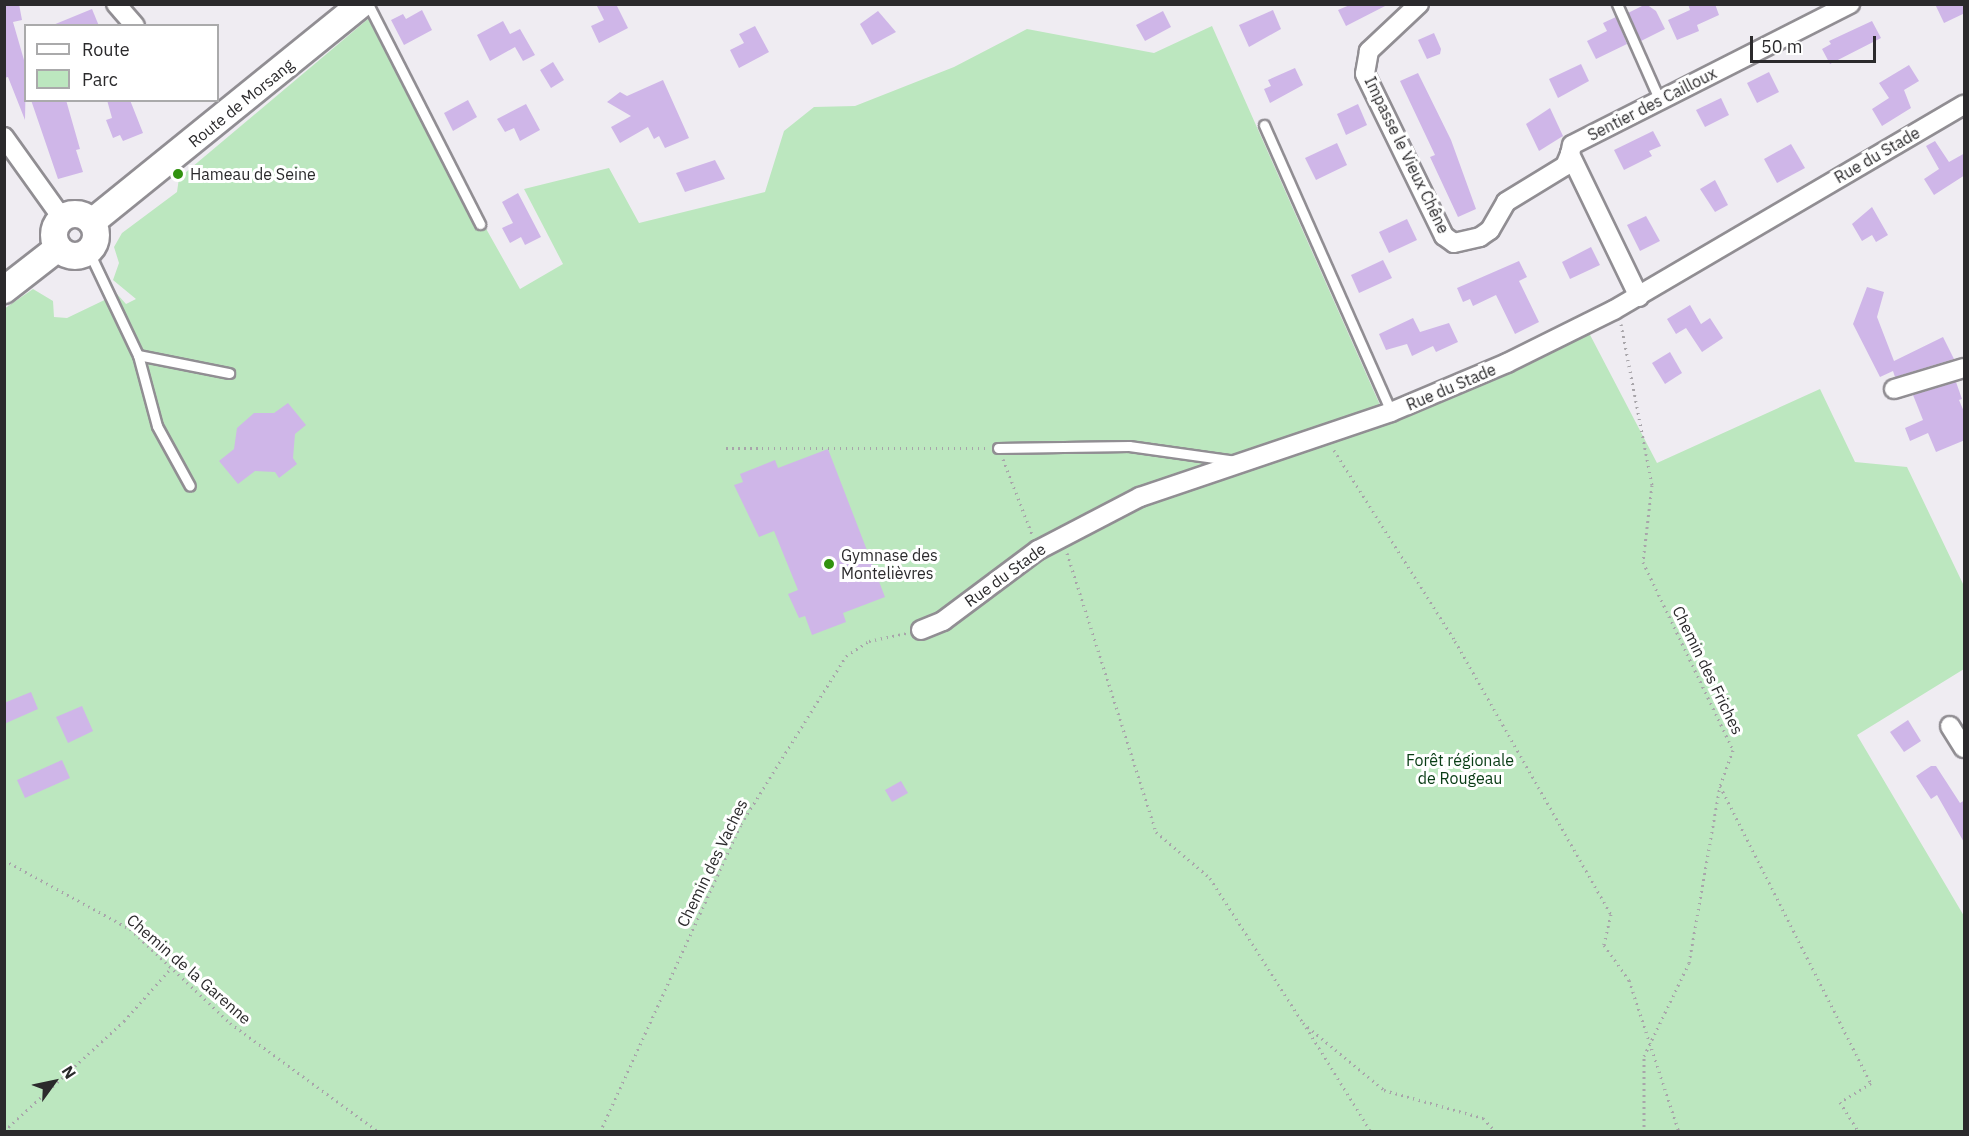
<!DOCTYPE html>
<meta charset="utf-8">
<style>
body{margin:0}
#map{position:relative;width:1969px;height:1136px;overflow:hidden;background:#efecf2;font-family:"IBM Plex Sans",sans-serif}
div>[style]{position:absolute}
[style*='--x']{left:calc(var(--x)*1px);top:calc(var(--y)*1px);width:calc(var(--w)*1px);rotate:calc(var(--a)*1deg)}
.green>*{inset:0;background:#bce7bf}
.building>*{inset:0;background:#cfb6e8}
.path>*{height:3px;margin-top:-1.5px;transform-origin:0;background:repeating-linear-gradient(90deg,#a8a5aa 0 1.5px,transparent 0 6px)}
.roads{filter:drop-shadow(2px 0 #918e93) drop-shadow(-2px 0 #918e93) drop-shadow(0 2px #918e93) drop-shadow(0 -2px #918e93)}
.lane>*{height:9px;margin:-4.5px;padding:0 4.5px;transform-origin:4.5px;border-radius:4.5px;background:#fff}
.street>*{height:18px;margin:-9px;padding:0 9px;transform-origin:9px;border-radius:9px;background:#fff}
.secondary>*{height:26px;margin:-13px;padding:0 13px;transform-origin:13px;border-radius:13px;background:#fff}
.secondary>.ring{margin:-13px;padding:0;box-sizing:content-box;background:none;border:26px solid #fff;border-radius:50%}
.dots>*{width:16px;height:16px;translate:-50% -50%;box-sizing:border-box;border:3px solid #fff;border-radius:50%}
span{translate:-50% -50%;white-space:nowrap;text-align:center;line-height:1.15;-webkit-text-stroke:6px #fff;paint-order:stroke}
.street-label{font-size:16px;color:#2b2a2c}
.poi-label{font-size:16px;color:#2b2a2c}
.left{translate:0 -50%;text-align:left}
.park-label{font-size:16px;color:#093c15}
.frame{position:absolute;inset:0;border:6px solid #2b2a2c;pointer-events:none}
.legend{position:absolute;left:24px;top:24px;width:195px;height:78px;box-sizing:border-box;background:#fff;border:2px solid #aaaaab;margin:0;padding:8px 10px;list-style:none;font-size:18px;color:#2b2a2c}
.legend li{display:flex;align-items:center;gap:12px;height:30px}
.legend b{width:30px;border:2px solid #aaaaab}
.north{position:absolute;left:24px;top:1052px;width:60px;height:60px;-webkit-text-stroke:4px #fff;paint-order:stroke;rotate:57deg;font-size:16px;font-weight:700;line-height:24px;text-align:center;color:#2b2a2c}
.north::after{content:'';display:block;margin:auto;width:21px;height:27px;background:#2b2a2c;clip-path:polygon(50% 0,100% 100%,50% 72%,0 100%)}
.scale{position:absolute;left:1750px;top:36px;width:126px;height:27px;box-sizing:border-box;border:3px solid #2b2a2c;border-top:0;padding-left:8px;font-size:18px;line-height:21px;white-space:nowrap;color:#2b2a2c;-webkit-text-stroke:4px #fff;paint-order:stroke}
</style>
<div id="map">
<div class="green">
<div style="clip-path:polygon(368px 19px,520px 289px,563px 264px,524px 189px,609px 168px,639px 223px,765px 192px,784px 131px,814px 107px,855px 106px,954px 67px,1027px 29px,1154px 53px,1212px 26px,1384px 414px,1588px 331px,1657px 463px,1820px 389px,1855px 462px,1907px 467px,1964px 586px,1964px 669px,1857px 735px,1964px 916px,1964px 1131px,5px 1131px,4px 309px,33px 289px,53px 301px,54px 317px,67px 318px,117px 294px,126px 304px,136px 299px,113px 280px,119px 263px,114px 247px,122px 233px,177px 192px,179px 178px)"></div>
</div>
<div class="building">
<div style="clip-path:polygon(4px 4px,19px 4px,22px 20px,13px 22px,26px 67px,25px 120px,8px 77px,4px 78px)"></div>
<div style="clip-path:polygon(596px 4px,616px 4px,628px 28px,599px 43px,591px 26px,604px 20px)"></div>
<div style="clip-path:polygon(1352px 4px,1389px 4px,1346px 26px,1338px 10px)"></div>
<div style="clip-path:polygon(1646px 4px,1656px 11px,1665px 29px,1641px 41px,1628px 13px)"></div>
<div style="clip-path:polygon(1688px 4px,1715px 4px,1719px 15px,1697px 25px,1699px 31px,1677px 40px,1668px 20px,1690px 10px)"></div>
<div style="clip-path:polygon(1935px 4px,1965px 4px,1965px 13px,1944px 23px)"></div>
<div style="clip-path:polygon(92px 9px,99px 26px,53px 26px,53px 25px)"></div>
<div style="clip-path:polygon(422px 10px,432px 30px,404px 45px,391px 20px,403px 14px,406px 19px)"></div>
<div style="clip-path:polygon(1273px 10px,1281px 29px,1249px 47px,1239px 25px)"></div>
<div style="clip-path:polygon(878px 11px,896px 32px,872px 45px,860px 24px)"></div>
<div style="clip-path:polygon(1163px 11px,1171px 27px,1145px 41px,1136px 25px)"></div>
<div style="clip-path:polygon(1616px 17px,1627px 44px,1596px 59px,1587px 41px,1607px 31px,1603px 23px)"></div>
<div style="clip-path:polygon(503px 21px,510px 34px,520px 29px,535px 55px,523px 61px,515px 47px,490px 61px,477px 35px)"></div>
<div style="clip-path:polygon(1872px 21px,1881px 38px,1830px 64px,1822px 49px,1831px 44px,1829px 41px)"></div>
<div style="clip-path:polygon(755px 26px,769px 52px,739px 68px,730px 50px,744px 43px,739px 34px)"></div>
<div style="clip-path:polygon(1434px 33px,1441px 49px,1440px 54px,1427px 59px,1418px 40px)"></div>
<div style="clip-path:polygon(553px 62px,564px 80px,551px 88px,540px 70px)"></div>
<div style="clip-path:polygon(1581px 64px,1589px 81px,1558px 98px,1549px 79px)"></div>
<div style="clip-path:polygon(1909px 65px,1919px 81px,1904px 90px,1911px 108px,1882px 126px,1872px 109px,1889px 98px,1879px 83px)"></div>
<div style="clip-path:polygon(1295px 68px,1303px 85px,1270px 103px,1264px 89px,1271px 86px,1268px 80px)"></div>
<div style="clip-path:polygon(1769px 72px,1779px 92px,1757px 103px,1747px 83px)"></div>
<div style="clip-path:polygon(1418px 73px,1451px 140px,1476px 209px,1458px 217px,1430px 157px,1435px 155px,1400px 81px)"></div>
<div style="clip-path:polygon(663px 80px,689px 138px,665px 148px,659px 136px,654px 139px,648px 127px,620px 143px,611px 127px,631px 116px,607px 102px,620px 92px,627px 96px)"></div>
<div style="clip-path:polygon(1721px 98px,1729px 115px,1705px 127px,1696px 110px)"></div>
<div style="clip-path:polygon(31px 100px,66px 100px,80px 149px,76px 150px,83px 172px,58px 179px)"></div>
<div style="clip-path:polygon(107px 100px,130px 100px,143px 133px,123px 141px,120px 135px,113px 138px,106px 120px,112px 118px)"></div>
<div style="clip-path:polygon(468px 100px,477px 117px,453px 131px,444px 113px)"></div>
<div style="clip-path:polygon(526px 104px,540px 130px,520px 141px,514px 128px,505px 132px,497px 119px)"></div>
<div style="clip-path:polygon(1358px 104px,1367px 125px,1346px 135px,1337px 114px)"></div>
<div style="clip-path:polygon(1550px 108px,1563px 136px,1539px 151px,1526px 124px)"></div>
<div style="clip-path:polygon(1653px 131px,1661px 146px,1649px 151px,1652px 156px,1624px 170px,1614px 150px)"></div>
<div style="clip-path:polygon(1935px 141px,1949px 162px,1965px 153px,1965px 175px,1934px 195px,1924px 179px,1939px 169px,1926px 146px)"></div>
<div style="clip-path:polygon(1337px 143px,1347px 165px,1316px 180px,1305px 158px)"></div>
<div style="clip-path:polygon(1791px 144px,1805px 168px,1777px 183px,1764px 159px)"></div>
<div style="clip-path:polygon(715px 160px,725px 179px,685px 192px,676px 173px)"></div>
<div style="clip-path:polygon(1715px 180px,1728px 205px,1715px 212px,1700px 189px)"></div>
<div style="clip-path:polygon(518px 193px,541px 237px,525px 245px,521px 237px,510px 243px,502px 228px,513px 223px,502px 202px)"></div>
<div style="clip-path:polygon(1872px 207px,1888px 235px,1876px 242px,1872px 235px,1862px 241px,1852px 224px)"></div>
<div style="clip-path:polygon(1646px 216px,1660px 241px,1640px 251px,1627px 225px)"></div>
<div style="clip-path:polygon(1407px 219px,1417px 240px,1389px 253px,1379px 232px)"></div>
<div style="clip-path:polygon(1591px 247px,1600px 265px,1570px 279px,1562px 262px)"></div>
<div style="clip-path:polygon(1383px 260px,1392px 278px,1359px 293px,1351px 275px)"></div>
<div style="clip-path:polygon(1519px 261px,1527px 277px,1519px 281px,1539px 322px,1515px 334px,1496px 295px,1473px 306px,1470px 299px,1463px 302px,1457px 288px)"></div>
<div style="clip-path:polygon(1867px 287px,1884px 292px,1877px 317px,1894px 361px,1943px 337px,1954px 359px,1895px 377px,1893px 371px,1880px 377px,1853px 324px)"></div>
<div style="clip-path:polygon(1690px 305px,1701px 324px,1710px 318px,1723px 338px,1702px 352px,1686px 328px,1676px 334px,1667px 319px)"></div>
<div style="clip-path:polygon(1413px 318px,1420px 332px,1449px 323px,1458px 342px,1436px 352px,1433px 346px,1412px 356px,1407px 344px,1386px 350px,1379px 334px)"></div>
<div style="clip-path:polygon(1670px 352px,1682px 373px,1665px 384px,1652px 363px)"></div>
<div style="clip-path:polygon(1956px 382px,1962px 399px,1959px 400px,1965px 414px,1965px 440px,1936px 452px,1928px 433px,1910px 441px,1905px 428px,1923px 420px,1913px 395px)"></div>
<div style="clip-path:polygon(288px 403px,306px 425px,295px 434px,293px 458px,297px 464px,279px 478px,275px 472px,255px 471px,238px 484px,219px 461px,234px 449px,237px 428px,254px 413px,274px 413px)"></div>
<div style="clip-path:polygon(828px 449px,885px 597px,843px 613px,846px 622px,812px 635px,805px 616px,799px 618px,788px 594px,798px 590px,774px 531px,759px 537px,734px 485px,743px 482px,740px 474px,775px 460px,778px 468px)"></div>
<div style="clip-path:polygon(31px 692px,38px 709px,4px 724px,4px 703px)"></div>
<div style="clip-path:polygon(82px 706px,93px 731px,68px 743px,56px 717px)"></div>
<div style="clip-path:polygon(1908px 720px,1921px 741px,1904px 752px,1890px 732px)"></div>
<div style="clip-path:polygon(62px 760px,70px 778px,25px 798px,17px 780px)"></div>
<div style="clip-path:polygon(1931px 766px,1936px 766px,1960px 803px,1965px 800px,1965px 844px,1937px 795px,1931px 799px,1916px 776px)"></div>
<div style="clip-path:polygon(901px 781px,908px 793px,892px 802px,885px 790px)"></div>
</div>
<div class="path">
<div style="--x:1621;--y:324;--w:164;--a:79.1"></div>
<div style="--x:1652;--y:485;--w:78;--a:96.7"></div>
<div style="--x:1643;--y:562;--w:208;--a:64.4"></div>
<div style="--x:1733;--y:750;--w:38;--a:110"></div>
<div style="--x:1720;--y:786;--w:333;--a:63.1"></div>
<div style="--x:1871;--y:1083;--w:36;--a:148"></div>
<div style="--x:1840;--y:1102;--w:36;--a:58"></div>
<div style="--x:726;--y:448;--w:260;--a:0"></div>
<div style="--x:1334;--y:450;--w:226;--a:57.6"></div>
<div style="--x:1455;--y:641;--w:314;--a:60.3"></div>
<div style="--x:1611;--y:914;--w:32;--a:103"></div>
<div style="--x:1604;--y:945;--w:43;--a:54.5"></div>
<div style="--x:1629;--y:980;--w:160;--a:71.8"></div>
<div style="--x:1003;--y:459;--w:80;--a:68.9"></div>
<div style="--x:1067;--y:553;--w:293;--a:72.3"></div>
<div style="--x:1156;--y:832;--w:71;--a:40.4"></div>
<div style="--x:1210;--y:878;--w:172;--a:57.3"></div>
<div style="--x:1303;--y:1023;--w:105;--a:39.6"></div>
<div style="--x:1384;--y:1090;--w:103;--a:15.8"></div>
<div style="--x:1483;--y:1118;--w:19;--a:47"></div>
<div style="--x:4;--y:860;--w:144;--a:28.7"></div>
<div style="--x:130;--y:929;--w:137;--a:43.2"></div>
<div style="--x:230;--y:1023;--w:185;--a:36.2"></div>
<div style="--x:1306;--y:1027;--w:123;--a:58.2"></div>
<div style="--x:4;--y:1131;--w:163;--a:-42.5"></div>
<div style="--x:124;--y:1021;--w:71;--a:-48.4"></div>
<div style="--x:600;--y:1132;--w:339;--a:-65.4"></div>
<div style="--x:741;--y:824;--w:198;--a:-58"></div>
<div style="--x:846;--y:656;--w:27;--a:-33"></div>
<div style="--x:869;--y:641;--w:38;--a:-12"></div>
<div style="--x:1644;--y:1132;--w:76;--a:-90"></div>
<div style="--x:1644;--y:1056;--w:103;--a:-64.2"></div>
<div style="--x:1689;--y:963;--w:180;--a:-80.1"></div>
</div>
<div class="roads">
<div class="lane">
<div style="--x:368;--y:4;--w:247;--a:63"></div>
<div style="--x:1617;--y:4;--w:104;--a:66.1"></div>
<div style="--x:1264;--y:125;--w:314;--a:66.1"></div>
<div style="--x:89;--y:252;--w:114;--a:64.6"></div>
<div style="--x:138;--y:355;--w:73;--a:75"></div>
<div style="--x:157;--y:426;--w:68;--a:61.2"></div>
<div style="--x:138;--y:355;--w:93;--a:11.2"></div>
<div style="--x:998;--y:448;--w:131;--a:-0.9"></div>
<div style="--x:1129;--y:446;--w:108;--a:8"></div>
</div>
<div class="street">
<div style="--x:116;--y:4;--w:29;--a:49"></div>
<div style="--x:1419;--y:4;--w:69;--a:136.8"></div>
<div style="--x:1369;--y:51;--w:23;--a:100"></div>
<div style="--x:1365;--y:74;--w:180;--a:64"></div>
<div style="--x:1444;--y:236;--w:12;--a:35"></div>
<div style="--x:1454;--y:243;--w:27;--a:-13"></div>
<div style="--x:1480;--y:237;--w:12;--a:-35"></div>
<div style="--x:1490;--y:230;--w:32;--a:-60"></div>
<div style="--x:1506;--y:202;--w:69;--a:-31.4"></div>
<div style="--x:1565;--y:166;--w:13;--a:-67"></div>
<div style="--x:4;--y:137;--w:100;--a:54.4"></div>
<div style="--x:1639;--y:297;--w:159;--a:-115.8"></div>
<div style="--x:1570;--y:154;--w:9;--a:-77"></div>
<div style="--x:1572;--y:145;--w:312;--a:-26.9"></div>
<div style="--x:1894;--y:389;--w:73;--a:-16.7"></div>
<div style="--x:921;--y:630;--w:24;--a:-22"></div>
<div style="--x:943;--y:621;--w:119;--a:-36.8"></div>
<div style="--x:1038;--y:550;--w:115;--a:-27.5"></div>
<div style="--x:1140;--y:497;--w:265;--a:-18.7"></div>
<div style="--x:1391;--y:412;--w:126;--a:-22.9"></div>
<div style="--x:1507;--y:363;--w:119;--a:-26.4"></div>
<div style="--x:1614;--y:310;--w:406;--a:-30.4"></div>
<div style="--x:1950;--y:726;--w:26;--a:58"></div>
</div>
<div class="secondary">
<div class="ring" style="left:54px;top:214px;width:16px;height:16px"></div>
<div style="--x:92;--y:222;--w:346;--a:-39"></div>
<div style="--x:4;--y:290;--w:68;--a:-37.9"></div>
</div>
</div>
<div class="dots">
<div style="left:178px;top:174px;background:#31920f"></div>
<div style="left:829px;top:564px;background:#31920f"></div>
</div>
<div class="street-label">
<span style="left:241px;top:103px;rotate:-39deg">Route de Morsang</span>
<span style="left:1652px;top:104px;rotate:-27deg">Sentier des Cailloux</span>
<span style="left:1407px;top:155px;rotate:64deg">Impasse le Vieux Chêne</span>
<span style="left:1877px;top:155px;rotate:-30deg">Rue du Stade</span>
<span style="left:1451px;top:387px;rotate:-23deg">Rue du Stade</span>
<span style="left:1005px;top:575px;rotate:-36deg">Rue du Stade</span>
<span style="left:1708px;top:670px;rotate:64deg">Chemin des Friches</span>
<span style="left:712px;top:863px;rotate:-64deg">Chemin des Vaches</span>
<span style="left:189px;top:969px;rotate:41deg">Chemin de la Garenne</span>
</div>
<div class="poi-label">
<span class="left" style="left:190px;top:174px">Hameau de Seine</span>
<span class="left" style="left:841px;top:564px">Gymnase des<br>Montelièvres</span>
</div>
<div class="park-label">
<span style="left:1460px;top:769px">Forêt régionale<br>de Rougeau</span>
</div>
<div class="frame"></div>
<ul class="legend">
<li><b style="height:8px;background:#fff"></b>Route</li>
<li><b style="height:16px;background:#bce7bf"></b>Parc</li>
</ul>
<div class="north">N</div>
<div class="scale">50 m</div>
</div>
